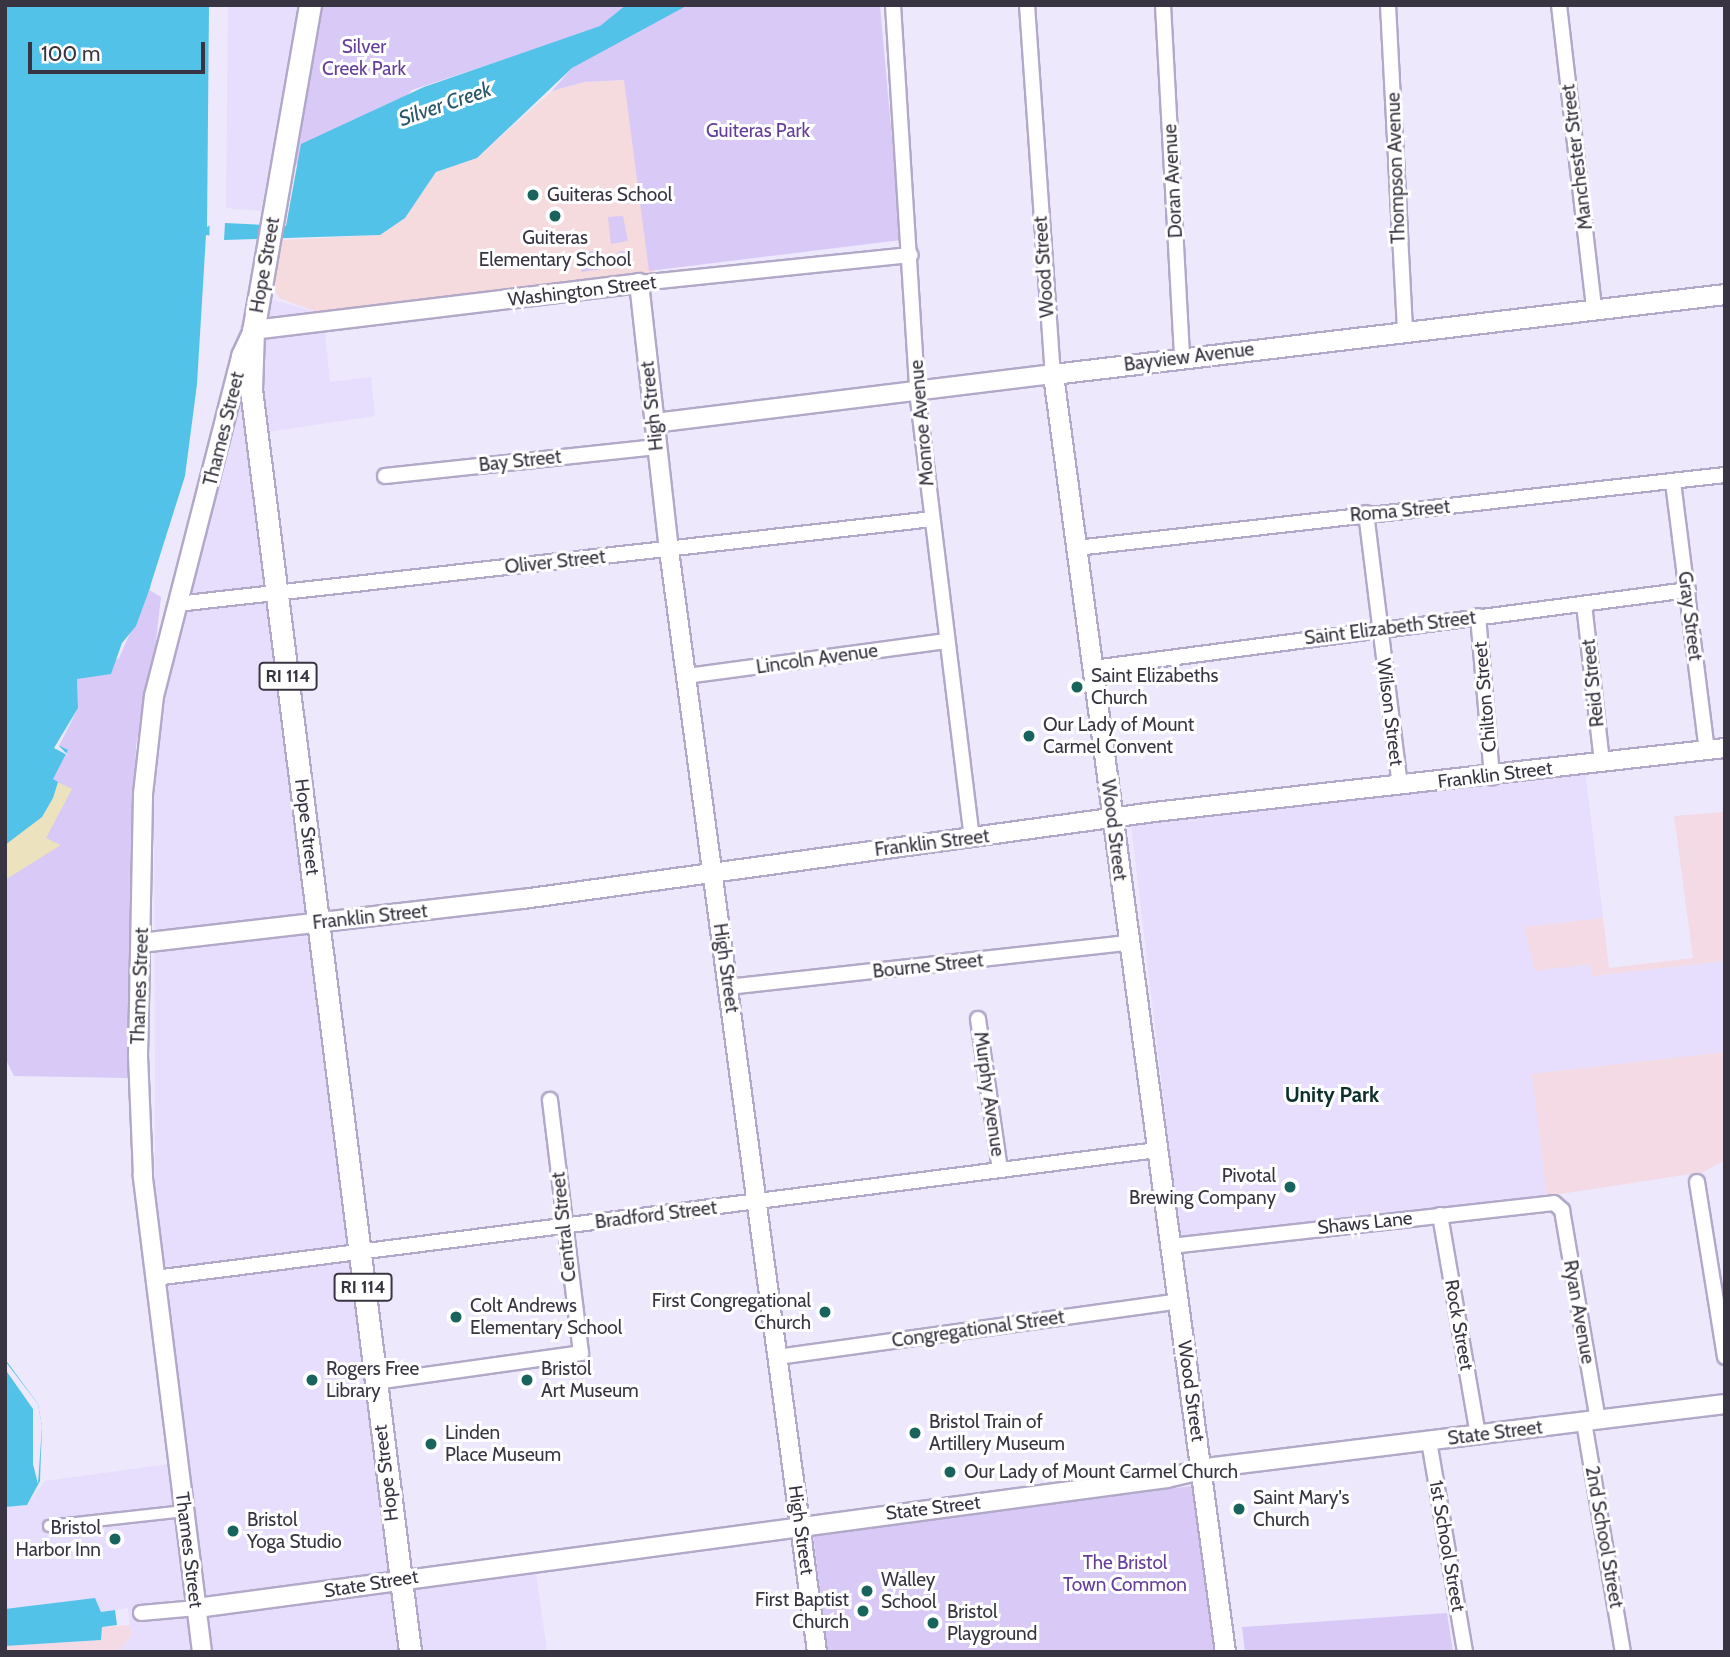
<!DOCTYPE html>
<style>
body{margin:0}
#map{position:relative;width:1730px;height:1657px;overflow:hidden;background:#eee8fc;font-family:Cabin,sans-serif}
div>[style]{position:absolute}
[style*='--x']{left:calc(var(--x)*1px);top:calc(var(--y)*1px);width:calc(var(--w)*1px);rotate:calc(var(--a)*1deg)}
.built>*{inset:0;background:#e7ddfd}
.industrial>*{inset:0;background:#f3dae4}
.education>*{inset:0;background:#f5dade}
.green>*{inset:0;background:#d8c9f7}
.round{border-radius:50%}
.sand>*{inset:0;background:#ece2bd}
.water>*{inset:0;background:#52c2e8}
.pier>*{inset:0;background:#eee8fc}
.roads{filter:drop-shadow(2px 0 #b2a8c7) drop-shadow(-2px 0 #b2a8c7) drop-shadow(0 2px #b2a8c7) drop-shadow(0 -2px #b2a8c7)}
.pedestrian>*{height:10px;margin:-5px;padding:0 5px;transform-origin:5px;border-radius:5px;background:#fff}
.minor>*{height:14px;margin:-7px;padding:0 7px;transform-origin:7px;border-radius:7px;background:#fff}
.tertiary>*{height:18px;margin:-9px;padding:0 9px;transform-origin:9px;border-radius:9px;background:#fff}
.secondary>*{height:19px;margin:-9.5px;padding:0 9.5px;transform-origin:9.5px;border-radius:9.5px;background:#fff}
.primary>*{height:21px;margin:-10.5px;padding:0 10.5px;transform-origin:10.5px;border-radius:10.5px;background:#fff}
.dots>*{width:19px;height:19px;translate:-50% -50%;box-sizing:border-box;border:4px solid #fff;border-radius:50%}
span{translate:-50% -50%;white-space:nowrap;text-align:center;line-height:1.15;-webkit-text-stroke:6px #fff;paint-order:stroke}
.shield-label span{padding:2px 5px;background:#fff;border:2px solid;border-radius:5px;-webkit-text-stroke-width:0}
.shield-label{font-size:18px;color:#383441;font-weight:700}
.park-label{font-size:19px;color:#643e99}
.street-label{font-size:19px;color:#383441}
.poi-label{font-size:19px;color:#383441}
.left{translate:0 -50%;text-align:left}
.right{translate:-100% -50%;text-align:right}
.water-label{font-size:21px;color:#285768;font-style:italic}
.neighbourhood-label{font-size:21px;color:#0d302c;font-weight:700}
.frame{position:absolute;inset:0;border:7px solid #383441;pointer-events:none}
.scale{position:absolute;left:28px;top:42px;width:177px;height:32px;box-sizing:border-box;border:4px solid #383441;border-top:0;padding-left:9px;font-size:21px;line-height:24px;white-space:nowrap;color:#383441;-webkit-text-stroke:5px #fff;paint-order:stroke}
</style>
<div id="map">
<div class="built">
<div style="clip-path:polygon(228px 5px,300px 5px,261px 211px,226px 208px)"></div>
<div style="clip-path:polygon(248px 293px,323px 314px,330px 382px,371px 377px,375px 416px,248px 435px,400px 1590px,536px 1573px,547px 1652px,118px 1652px,131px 1636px,128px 1608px,101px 1612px,5px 1609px,5px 1507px,27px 1505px,45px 1481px,183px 1462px,155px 1206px,154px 696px)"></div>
<div style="clip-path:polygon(1585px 771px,1603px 918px,1524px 927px,1535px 970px,1591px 964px,1593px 976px,1725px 961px,1725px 1052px,1533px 1074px,1547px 1196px,1180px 1239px,1131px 824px)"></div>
</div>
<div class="industrial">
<div style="clip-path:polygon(1725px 812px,1725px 961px,1592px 976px,1590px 964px,1535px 971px,1524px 927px,1603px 918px,1609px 968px,1693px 958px,1674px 816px)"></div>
<div style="clip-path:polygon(1725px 1052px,1725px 1160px,1703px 1172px,1547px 1196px,1532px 1074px)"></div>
<div style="clip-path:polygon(130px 1625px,131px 1636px,118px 1652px,5px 1652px,5px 1646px,100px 1640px,102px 1627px)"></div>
</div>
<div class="education">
<div style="clip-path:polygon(630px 80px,655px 274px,323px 314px,279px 298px,273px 287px,283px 240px,380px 235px,405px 218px,436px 172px,477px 158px,552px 91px,584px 82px)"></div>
</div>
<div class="green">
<div style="clip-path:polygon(320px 5px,636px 5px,617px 22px,412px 90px,399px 104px,323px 140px,292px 169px)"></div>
<div style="clip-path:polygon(688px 5px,880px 5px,901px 240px,649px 271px,624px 80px,584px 82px,552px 91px,572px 68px,650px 17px)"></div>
<div style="clip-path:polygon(623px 216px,628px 241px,611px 244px,608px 217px)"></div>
<div style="clip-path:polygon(599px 249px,608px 257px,609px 268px,581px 272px,585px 253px)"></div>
<div class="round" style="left:615px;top:251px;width:16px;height:16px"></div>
<div style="clip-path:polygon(149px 590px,161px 597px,154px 658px,136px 745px,129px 1078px,14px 1076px,5px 1058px,5px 845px,53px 780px,58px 745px,78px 708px,77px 679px,119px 658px)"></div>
<div style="clip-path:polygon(1192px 1486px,1215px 1652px,828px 1652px,813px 1535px)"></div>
<div style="clip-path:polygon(1447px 1613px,1453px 1652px,1245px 1652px,1242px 1627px)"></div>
</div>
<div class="sand">
<div style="clip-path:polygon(23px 766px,72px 789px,46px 838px,61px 845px,5px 880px,5px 779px)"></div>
</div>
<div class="water">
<div style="clip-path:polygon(5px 5px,211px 5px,211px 132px,208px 326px,188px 484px,136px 626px,122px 643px,111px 674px,77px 679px,78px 708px,58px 745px,68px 750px,53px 779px,58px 782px,53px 798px,42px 817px,5px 845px)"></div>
<div style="clip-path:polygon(626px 5px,688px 5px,572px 68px,477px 158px,436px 172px,405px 218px,380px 235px,224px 240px,225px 223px,286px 226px,301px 144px,424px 87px,600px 26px)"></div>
<div style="clip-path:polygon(5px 1359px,38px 1404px,42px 1426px,40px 1481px,27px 1505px,5px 1507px)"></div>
<div style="clip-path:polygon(95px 1598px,101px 1612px,115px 1610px,117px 1625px,102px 1627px,101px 1640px,5px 1646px,5px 1609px)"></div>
</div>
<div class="pier">
<div style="clip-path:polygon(209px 5px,214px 5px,215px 132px,212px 224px,207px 227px)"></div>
<div style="clip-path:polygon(206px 235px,213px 236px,211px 334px,194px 466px,166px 560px,150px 587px,185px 476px,197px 384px)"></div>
<div style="clip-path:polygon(78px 708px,59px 746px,69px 756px,54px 748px)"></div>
<div style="clip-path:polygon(5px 1361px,38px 1404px,42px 1426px,38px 1484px,33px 1464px,33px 1409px,5px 1369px)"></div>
</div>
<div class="roads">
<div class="pedestrian">
<div style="--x:49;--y:1526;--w:136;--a:-6.3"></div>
</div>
<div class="minor">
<div style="--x:893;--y:5;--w:387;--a:86.4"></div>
<div style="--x:917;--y:391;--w:450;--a:83"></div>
<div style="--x:1027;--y:5;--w:370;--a:86"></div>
<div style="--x:1163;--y:5;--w:353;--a:86.9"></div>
<div style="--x:1388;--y:5;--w:325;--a:87"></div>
<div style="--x:1559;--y:5;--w:306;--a:83.4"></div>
<div style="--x:639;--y:283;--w:273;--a:-5.9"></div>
<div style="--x:385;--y:476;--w:273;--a:-6.1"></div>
<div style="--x:1673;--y:482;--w:270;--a:82.8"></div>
<div style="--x:1366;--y:513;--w:275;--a:82.9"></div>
<div style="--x:1076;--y:548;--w:653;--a:-6.42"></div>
<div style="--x:177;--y:604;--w:760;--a:-6.42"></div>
<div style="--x:1584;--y:604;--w:159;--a:83.5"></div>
<div style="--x:1478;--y:616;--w:162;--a:85"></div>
<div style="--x:1093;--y:668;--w:600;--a:-7.47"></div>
<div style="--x:687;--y:676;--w:262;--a:-7.7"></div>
<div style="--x:728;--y:987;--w:402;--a:-6.3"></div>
<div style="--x:978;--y:1019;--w:152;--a:81.7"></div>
<div style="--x:1697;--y:1182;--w:177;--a:80.9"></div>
<div style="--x:1440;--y:1215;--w:223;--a:80.2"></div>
<div style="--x:1171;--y:1246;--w:385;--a:-6.4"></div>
<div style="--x:1554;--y:1203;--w:11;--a:41"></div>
<div style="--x:1562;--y:1210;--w:213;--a:80.3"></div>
<div style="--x:155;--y:1278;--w:1010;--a:-7.28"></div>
<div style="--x:777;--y:1357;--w:406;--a:-7.9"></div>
<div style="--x:375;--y:1382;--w:208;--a:-8"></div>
<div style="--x:581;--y:1353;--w:255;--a:-97"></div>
<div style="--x:1584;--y:1422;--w:233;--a:80.4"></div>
<div style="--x:1429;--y:1441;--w:214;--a:80.3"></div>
<div style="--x:141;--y:1613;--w:56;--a:-5.1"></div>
</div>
<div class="tertiary">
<div style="--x:654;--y:423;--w:402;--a:-7"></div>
<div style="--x:141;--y:943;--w:385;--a:-6.6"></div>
<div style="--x:523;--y:899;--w:637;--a:-7.85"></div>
<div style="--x:1154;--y:812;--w:575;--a:-6.4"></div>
<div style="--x:197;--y:1608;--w:979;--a:-7.63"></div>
<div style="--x:1167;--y:1478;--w:48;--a:-13.2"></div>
<div style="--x:1214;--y:1467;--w:515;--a:-7.03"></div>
<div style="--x:202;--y:1652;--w:481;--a:-97.1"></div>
<div style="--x:143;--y:1175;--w:119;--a:-92.4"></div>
<div style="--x:138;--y:1056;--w:262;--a:-88.9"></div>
<div style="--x:143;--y:794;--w:99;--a:-83.6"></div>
<div style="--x:154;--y:696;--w:351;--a:-75.6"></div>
<div style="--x:241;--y:356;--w:29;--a:-65"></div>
<div style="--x:253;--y:330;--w:389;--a:-6.9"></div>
<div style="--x:639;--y:283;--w:269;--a:83.6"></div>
<div style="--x:669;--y:550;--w:1112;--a:82.35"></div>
</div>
<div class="secondary">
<div style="--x:1225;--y:1652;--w:1290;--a:-97.67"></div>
<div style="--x:1053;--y:374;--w:677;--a:-6.79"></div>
</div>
<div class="primary">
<div style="--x:310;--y:5;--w:330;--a:99.9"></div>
<div style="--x:253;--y:330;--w:59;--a:91.9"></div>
<div style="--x:251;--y:389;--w:1273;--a:82.82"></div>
</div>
</div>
<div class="dots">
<div style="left:533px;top:195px;background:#18645d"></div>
<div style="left:555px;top:216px;background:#18645d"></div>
<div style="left:1077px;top:687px;background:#18645d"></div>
<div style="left:1029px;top:736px;background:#18645d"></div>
<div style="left:1290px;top:1187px;background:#18645d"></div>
<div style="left:825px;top:1312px;background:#18645d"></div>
<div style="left:456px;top:1317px;background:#18645d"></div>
<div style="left:312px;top:1380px;background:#18645d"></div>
<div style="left:527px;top:1380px;background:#18645d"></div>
<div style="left:915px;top:1433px;background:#18645d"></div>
<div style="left:431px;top:1444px;background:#18645d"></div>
<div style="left:950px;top:1472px;background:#18645d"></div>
<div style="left:1239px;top:1509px;background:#18645d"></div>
<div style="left:233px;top:1531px;background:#18645d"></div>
<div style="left:115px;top:1539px;background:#18645d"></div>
<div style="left:867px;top:1591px;background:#18645d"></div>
<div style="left:863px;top:1611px;background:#18645d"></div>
<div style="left:933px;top:1623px;background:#18645d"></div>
</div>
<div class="shield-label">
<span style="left:288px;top:676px">RI 114</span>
<span style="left:363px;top:1287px">RI 114</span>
</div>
<div class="park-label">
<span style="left:364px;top:58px">Silver<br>Creek Park</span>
<span style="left:758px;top:131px">Guiteras Park</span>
<span style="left:1125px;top:1574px">The Bristol<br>Town Common</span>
</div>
<div class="street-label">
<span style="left:1577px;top:157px;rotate:-97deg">Manchester Street</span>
<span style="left:1396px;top:168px;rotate:-92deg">Thompson Avenue</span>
<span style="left:1173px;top:181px;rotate:-93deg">Doran Avenue</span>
<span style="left:265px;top:265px;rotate:-80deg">Hope Street</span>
<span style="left:1044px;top:267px;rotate:-94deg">Wood Street</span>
<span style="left:582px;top:291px;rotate:-7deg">Washington Street</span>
<span style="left:1189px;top:357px;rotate:-7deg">Bayview Avenue</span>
<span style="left:652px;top:406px;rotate:-96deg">High Street</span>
<span style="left:922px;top:423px;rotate:-95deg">Monroe Avenue</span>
<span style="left:224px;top:429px;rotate:-76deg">Thames Street</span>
<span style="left:520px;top:461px;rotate:-6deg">Bay Street</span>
<span style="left:1400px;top:511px;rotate:-5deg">Roma Street</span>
<span style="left:555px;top:562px;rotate:-6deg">Oliver Street</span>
<span style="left:1690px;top:616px;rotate:83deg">Gray Street</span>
<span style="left:1390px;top:628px;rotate:-7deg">Saint Elizabeth Street</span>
<span style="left:817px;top:659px;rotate:-8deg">Lincoln Avenue</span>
<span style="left:1593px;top:683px;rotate:-96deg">Reid Street</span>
<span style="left:1485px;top:697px;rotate:-95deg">Chilton Street</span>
<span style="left:1390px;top:712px;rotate:83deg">Wilson Street</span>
<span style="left:1495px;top:775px;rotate:-7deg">Franklin Street</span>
<span style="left:307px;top:827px;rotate:83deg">Hope Street</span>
<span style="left:1114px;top:830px;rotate:83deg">Wood Street</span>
<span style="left:932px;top:843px;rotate:-7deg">Franklin Street</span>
<span style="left:370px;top:917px;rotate:-6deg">Franklin Street</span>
<span style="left:928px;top:966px;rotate:-6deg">Bourne Street</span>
<span style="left:726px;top:968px;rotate:82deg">High Street</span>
<span style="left:140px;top:986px;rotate:-88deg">Thames Street</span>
<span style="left:989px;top:1094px;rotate:82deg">Murphy Avenue</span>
<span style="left:656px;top:1215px;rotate:-7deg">Bradford Street</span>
<span style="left:1365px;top:1223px;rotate:-6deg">Shaws Lane</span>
<span style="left:564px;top:1227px;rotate:-96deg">Central Street</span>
<span style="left:1579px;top:1312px;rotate:80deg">Ryan Avenue</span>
<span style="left:1459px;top:1325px;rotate:80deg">Rock Street</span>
<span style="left:978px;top:1329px;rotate:-8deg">Congregational Street</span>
<span style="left:1191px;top:1391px;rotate:82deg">Wood Street</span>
<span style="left:1495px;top:1433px;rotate:-7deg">State Street</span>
<span style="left:386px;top:1473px;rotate:-97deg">Hope Street</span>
<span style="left:933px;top:1508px;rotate:-7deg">State Street</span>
<span style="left:801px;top:1530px;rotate:82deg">High Street</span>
<span style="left:1604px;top:1537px;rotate:80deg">2nd School Street</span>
<span style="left:1447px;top:1546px;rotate:80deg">1st School Street</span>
<span style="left:189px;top:1550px;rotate:83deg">Thames Street</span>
<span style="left:371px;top:1584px;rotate:-9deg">State Street</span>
</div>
<div class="poi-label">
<span class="left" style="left:547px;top:195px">Guiteras School</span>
<span style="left:555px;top:249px">Guiteras<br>Elementary School</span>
<span class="left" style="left:1091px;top:687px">Saint Elizabeths<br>Church</span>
<span class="left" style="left:1043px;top:736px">Our Lady of Mount<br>Carmel Convent</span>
<span class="right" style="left:1276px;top:1187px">Pivotal<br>Brewing Company</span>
<span class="right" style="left:811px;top:1312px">First Congregational<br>Church</span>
<span class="left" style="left:470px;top:1317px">Colt Andrews<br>Elementary School</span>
<span class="left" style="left:326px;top:1380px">Rogers Free<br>Library</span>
<span class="left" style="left:541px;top:1380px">Bristol<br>Art Museum</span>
<span class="left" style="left:929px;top:1433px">Bristol Train of<br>Artillery Museum</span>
<span class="left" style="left:445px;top:1444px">Linden<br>Place Museum</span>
<span class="left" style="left:964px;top:1472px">Our Lady of Mount Carmel Church</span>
<span class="left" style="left:1253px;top:1509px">Saint Mary's<br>Church</span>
<span class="left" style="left:247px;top:1531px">Bristol<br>Yoga Studio</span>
<span class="right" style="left:101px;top:1539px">Bristol<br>Harbor Inn</span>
<span class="left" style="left:881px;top:1591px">Walley<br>School</span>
<span class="right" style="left:849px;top:1611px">First Baptist<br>Church</span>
<span class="left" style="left:947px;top:1623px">Bristol<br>Playground</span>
</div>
<div class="water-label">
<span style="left:445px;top:104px;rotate:-19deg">Silver Creek</span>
</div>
<div class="neighbourhood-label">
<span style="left:1332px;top:1095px">Unity Park</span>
</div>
<div class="frame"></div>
<div class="scale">100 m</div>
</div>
